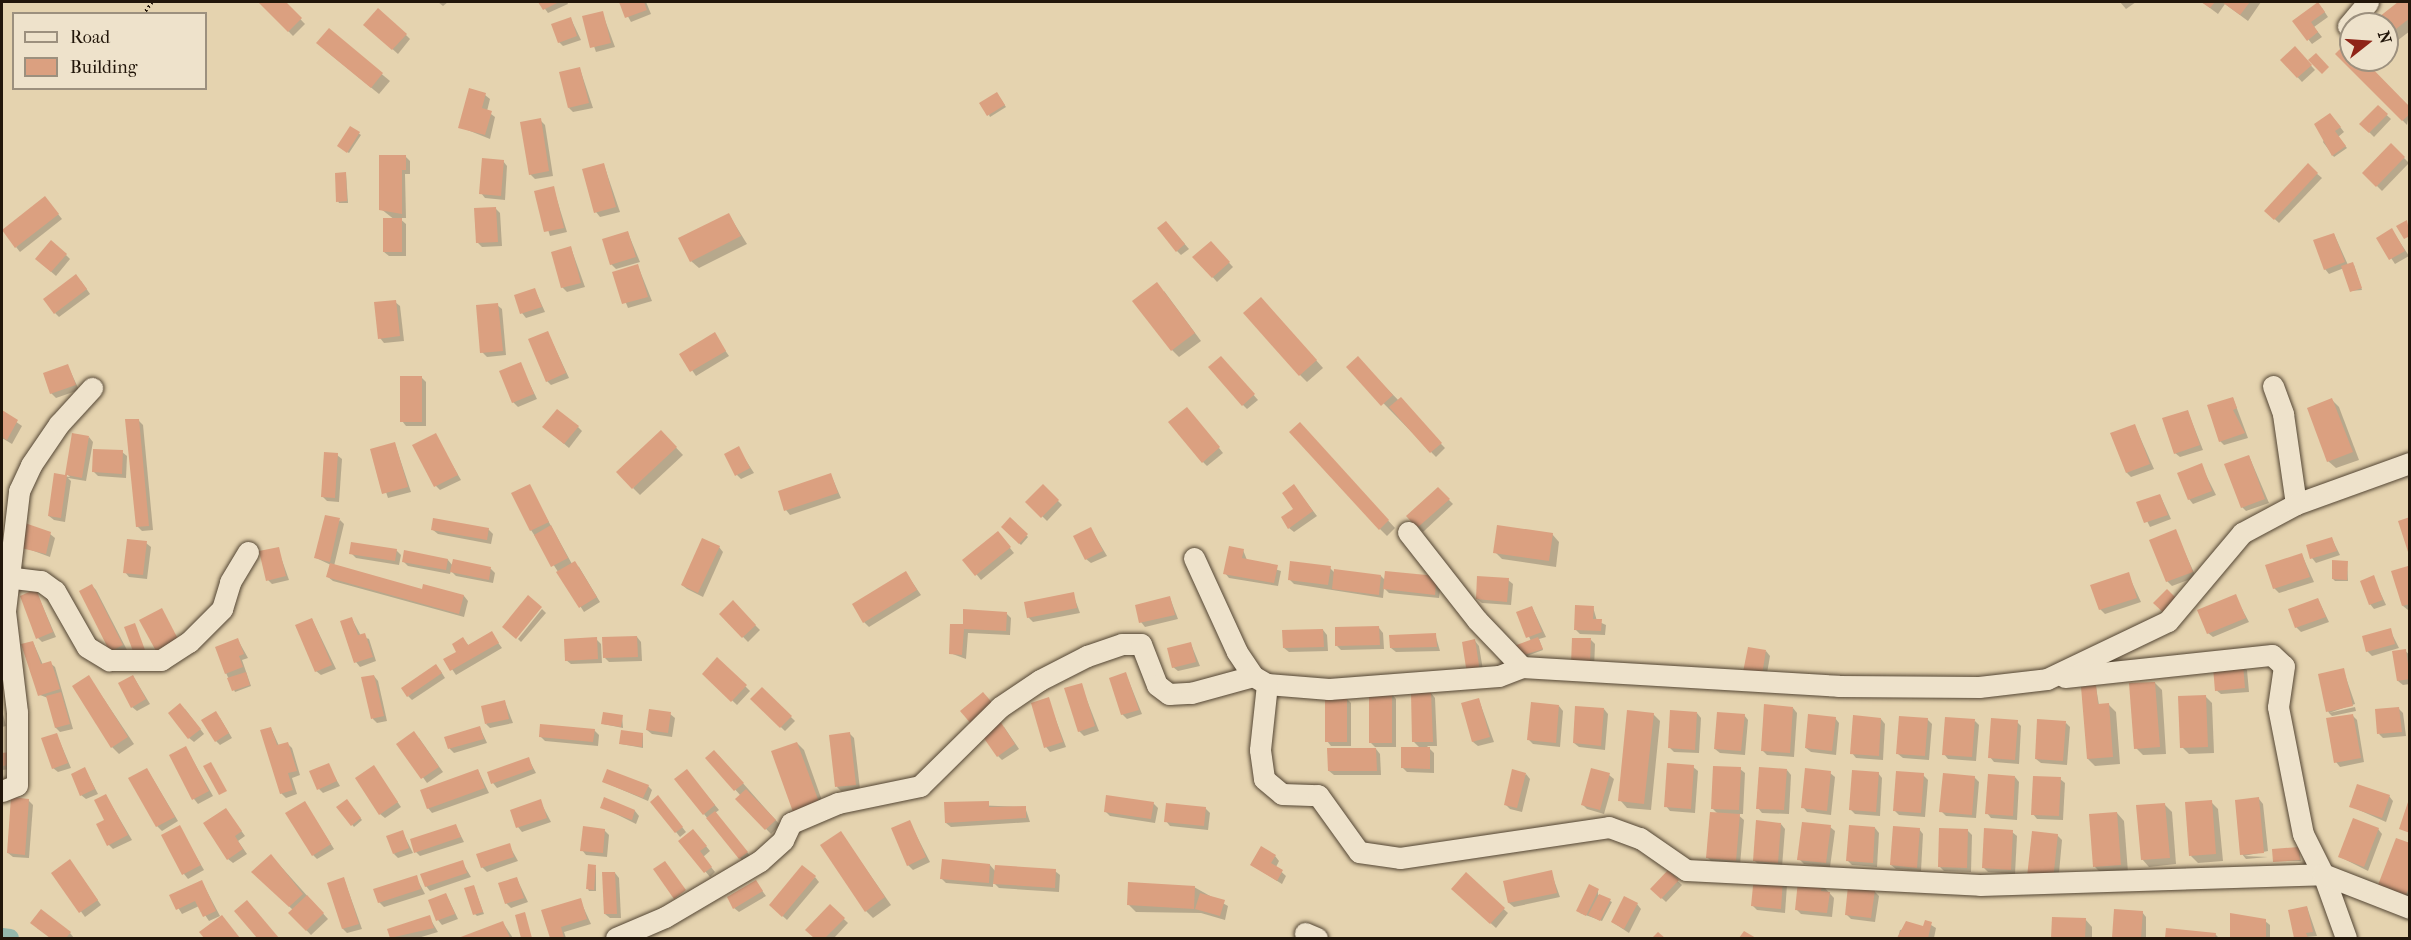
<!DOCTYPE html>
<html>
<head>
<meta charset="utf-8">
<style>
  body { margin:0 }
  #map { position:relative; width:2411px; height:940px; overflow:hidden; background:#e5d3af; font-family:"IM FELL French Canon",serif }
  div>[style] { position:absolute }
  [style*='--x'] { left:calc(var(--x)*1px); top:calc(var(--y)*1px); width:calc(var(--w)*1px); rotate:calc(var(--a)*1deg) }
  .shadow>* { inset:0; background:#0003 }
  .canal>* { height:18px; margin:-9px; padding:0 9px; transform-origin:9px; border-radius:9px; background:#96b8ab }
  .building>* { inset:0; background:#dba080 }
  .path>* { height:3px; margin-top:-1.5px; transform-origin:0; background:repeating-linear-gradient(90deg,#22160a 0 1.5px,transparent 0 4.5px) }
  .roads { filter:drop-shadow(0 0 2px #534533) drop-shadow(0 0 2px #534533) }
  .street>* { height:21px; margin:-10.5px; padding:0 10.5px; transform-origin:10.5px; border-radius:10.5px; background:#eee2cb }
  span { translate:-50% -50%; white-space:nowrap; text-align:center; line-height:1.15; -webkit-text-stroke:4.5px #eee2cb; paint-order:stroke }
  .frame { position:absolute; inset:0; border:3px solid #22160a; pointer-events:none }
  .legend { position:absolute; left:12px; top:12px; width:195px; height:78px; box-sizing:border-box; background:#eee2cb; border:2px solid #9c907e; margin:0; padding:8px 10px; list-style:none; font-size:18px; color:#22160a }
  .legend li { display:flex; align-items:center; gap:12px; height:30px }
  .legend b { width:30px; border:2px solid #9c907e }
  .north { position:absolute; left:2339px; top:12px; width:60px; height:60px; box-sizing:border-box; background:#eee2cb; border:2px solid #9c907e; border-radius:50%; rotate:73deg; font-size:16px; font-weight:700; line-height:24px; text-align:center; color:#22160a }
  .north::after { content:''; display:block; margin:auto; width:21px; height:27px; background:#8f2418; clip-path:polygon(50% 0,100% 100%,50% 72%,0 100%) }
</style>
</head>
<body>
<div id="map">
  <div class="shadow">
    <i style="clip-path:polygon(260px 2px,284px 2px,305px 24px,293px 36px)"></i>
    <i style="clip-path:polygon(438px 2px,448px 2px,443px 6px)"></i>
    <i style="clip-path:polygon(540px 2px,567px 2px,568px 4px,548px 13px)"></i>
    <i style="clip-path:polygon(620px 2px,646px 2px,651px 14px,631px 22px)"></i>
    <i style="clip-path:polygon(2120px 2px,2136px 2px,2126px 9px)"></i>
    <i style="clip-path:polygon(2202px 2px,2261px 2px,2248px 21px,2225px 4px,2218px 14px)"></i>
    <i style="clip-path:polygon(2400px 2px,2410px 2px,2410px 31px,2389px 47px,2387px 24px,2372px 24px)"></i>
    <i style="clip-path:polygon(2322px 8px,2328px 17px,2314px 27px,2322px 37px,2312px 44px,2294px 21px)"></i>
    <i style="clip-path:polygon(602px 12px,615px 47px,596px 52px,584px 18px)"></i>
    <i style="clip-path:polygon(571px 19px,581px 40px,563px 46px,559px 42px)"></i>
    <i style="clip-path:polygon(370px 29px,406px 35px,410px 39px,398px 54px)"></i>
    <i style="clip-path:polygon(329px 30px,390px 81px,379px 94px,325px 50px)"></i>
    <i style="clip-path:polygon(2351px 40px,2351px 60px,2362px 60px,2410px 109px,2407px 125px,2338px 54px)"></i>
    <i style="clip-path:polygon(2295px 48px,2315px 70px,2302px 82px,2282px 60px)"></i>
    <i style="clip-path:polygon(580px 69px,593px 108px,573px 112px,569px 108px)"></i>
    <i style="clip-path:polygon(485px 95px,490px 99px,487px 111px,495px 117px,490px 139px,460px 127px)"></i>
    <i style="clip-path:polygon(998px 95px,1006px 107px,990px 117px,989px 115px)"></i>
    <i style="clip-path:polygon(2378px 107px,2391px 119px,2374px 137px,2361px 124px)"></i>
    <i style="clip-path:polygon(2334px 119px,2344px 132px,2338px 137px,2347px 148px,2334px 157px,2323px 142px)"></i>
    <i style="clip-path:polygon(540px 120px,545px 125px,553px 176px,535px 179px,530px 174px)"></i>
    <i style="clip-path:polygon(351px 128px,361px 135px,349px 153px,341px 148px)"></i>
    <i style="clip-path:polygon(2391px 145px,2409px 163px,2382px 191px,2364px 173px)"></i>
    <i style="clip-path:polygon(405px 156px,410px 161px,410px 174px,405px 174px,406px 218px,399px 218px,406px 224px,406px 256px,389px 256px,384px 252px,395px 220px,381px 209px)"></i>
    <i style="clip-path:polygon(503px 161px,507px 166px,505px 200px,485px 198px,481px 193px)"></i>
    <i style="clip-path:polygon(604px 165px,620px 212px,600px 217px,596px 212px)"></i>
    <i style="clip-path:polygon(2308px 166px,2322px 178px,2279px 223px,2266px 211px)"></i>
    <i style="clip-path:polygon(346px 174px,348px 203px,339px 203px,338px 201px)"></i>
    <i style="clip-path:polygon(553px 187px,567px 232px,550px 236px,536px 192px)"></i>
    <i style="clip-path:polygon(49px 203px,62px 219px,20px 252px,16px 247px)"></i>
    <i style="clip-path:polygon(496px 209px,500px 213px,502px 246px,482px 247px,477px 242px)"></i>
    <i style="clip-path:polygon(729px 215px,747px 244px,699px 268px,691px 261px)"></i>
    <i style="clip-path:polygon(1170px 227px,1189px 249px,1181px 255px,1177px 251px)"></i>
    <i style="clip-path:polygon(2392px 230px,2409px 256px,2395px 264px,2378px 238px)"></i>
    <i style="clip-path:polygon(628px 233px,640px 262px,616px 269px,611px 264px)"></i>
    <i style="clip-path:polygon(2334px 234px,2348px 265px,2354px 265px,2362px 290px,2351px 291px,2344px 268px,2329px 274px,2325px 269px)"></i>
    <i style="clip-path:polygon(1211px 243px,1233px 267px,1217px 282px,1195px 257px)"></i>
    <i style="clip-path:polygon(571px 248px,585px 287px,567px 292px,562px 287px)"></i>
    <i style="clip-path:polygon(66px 255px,70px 259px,56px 276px,41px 263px)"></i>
    <i style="clip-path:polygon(638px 266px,652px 301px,628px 308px,614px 273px)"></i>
    <i style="clip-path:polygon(81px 281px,90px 294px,59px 317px,55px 313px)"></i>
    <i style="clip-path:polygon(535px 290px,545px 312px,526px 318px,522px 313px)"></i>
    <i style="clip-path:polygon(1164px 291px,1201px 341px,1179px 357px,1172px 350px)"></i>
    <i style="clip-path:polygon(395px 302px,400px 306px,404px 341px,384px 343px,380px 338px)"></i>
    <i style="clip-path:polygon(497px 305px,502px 309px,506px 355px,487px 357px,482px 352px)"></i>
    <i style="clip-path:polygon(1268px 306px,1323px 368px,1307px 382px,1300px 375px)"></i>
    <i style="clip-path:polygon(548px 333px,569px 378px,551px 385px,547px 381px)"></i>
    <i style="clip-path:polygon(714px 334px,729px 356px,696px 376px,681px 354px)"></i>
    <i style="clip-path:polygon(1225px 362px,1258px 400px,1247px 409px,1243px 405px)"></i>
    <i style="clip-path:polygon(1362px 363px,1445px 448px,1436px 457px,1348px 367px)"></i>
    <i style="clip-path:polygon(520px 364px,537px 399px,518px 407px,513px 402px)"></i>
    <i style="clip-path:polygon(68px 366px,79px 390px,56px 398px,51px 393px)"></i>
    <i style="clip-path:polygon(421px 377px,426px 382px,426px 426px,406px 426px,402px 421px)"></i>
    <i style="clip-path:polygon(2233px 398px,2248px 438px,2224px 445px,2220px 441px)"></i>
    <i style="clip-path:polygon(2332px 400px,2339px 407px,2359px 460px,2336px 468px,2328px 461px)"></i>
    <i style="clip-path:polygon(2px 412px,22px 426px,12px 444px,2px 438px)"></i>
    <i style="clip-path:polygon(2188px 412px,2203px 450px,2180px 457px,2175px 453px)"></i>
    <i style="clip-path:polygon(1191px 413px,1223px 453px,1207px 466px,1203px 462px)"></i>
    <i style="clip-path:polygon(138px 420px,143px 425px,153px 530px,142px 531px,137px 526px)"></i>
    <i style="clip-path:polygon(2135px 426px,2154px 469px,2131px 477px,2127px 473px)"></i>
    <i style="clip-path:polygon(578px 427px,582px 431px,569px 448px,549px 431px)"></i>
    <i style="clip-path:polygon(1307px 432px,1395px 528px,1387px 536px,1380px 529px)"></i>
    <i style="clip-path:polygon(435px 435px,461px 480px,440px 490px,436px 486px)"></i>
    <i style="clip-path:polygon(89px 437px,93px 442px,86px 481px,68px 478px,71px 481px,65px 522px,54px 520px,49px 516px,55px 475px,70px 477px,67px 474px)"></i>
    <i style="clip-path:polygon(668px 439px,683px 455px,640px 495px,633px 488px)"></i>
    <i style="clip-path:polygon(395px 444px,411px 492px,388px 498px,372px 450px)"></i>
    <i style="clip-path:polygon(738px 448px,754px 473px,741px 479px,737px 475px)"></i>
    <i style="clip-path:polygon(122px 452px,127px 456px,126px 478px,98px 476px,94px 472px)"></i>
    <i style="clip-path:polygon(337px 455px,342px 459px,339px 502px,327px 501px,323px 497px)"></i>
    <i style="clip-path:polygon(2249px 456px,2269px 503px,2246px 511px,2242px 507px)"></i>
    <i style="clip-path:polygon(2201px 465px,2216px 495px,2193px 504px,2189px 499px)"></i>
    <i style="clip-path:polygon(831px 475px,841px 498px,790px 515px,786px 510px)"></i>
    <i style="clip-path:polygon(529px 486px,572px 564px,579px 567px,600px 602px,584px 612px,531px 530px)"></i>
    <i style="clip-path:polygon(1043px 486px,1062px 505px,1047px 521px,1028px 502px)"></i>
    <i style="clip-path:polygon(1294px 486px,1317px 516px,1294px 532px,1289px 528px,1295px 509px)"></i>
    <i style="clip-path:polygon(1438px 489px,1453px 504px,1423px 532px,1408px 516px)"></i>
    <i style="clip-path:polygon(2160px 495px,2171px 519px,2150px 527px,2138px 503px)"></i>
    <i style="clip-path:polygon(1010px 519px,1028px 537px,1021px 545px,1003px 527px)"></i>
    <i style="clip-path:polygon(340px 520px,344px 524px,334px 566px,423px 591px,464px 596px,468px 601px,464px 617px,333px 581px,328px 577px,331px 565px,316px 558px)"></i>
    <i style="clip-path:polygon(488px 529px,493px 534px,491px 544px,438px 534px,433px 530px)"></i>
    <i style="clip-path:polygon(1091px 529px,1107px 556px,1091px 563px,1086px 559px)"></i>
    <i style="clip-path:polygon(2175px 531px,2196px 577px,2172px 586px,2167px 581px)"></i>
    <i style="clip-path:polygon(50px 534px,55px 538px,50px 557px,23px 547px)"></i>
    <i style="clip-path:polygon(1552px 534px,1559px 542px,1556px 567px,1502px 559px,1495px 552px)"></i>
    <i style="clip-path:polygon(1002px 538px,1014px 553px,981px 580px,965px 560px)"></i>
    <i style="clip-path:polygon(2332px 539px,2340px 555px,2316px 563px,2312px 558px)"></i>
    <i style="clip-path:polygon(146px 543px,151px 547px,147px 579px,129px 577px,125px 572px)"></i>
    <i style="clip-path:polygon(719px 547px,723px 552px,703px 597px,687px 589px,682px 585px)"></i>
    <i style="clip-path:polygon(278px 549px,289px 580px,272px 584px,268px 580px)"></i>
    <i style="clip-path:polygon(396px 550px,401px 555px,399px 565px,356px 558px,351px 553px)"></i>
    <i style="clip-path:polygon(1243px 550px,1247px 560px,1281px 571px,1278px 586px,1229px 578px,1225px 573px)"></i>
    <i style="clip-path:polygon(2302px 555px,2314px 582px,2279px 593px,2274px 588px)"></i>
    <i style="clip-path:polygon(448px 560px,453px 566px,491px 569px,495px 573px,493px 583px,456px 576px,451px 571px,450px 574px,408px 566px,403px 561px)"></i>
    <i style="clip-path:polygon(2347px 563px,2348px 581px,2335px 581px,2333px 579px)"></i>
    <i style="clip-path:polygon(1330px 568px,1335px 573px,1381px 576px,1386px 581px,1441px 582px,1439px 598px,1389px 593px,1384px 588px,1383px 598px,1294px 584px,1290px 580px)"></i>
    <i style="clip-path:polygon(2408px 568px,2410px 610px,2408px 610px,2403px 606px)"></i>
    <i style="clip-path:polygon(906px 573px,921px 595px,869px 627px,864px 622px)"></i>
    <i style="clip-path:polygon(2128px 574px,2141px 602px,2105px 614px,2100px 609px)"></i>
    <i style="clip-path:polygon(2373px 577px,2386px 605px,2374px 609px,2370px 604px)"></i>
    <i style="clip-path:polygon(1508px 580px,1513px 584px,1511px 605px,1482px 603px,1477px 599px)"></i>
    <i style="clip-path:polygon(92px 586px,96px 590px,127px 650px,111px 651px)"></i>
    <i style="clip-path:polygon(36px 591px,56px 637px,42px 642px,38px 638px)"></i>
    <i style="clip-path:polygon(1073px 594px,1080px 613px,1033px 622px,1028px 617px)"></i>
    <i style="clip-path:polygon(2235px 596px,2249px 622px,2213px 637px,2208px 633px)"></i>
    <i style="clip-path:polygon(1170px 598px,1178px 619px,1145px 627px,1141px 622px)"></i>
    <i style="clip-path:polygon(2318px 599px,2329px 622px,2301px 632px,2296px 627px)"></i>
    <i style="clip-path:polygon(733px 603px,760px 630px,748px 642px,721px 614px)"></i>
    <i style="clip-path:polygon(1532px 607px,1546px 637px,1539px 639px,1543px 650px,1521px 658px,1531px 641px,1518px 613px)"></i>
    <i style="clip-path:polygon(1593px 607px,1597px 621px,1606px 625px,1605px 635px,1580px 634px,1575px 629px)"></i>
    <i style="clip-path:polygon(542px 609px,546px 613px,521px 642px,518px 639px)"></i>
    <i style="clip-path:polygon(1006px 613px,1011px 618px,1010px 635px,968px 633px,966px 659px,950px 653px,964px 626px)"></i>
    <i style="clip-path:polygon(312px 619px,336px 669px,321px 675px,316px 671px)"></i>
    <i style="clip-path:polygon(352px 619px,361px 636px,369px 639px,376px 661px,360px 667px,356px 662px)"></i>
    <i style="clip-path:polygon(1379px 628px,1383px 633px,1384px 649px,1341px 650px,1337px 646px)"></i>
    <i style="clip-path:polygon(1323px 630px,1327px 635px,1328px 651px,1289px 652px,1284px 648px)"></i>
    <i style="clip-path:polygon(2390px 630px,2399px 648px,2372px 656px,2367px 651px)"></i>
    <i style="clip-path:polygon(491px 633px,502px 648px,456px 675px,445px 659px,458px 652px,463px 639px,469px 646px)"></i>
    <i style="clip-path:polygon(1435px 634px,1440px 651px,1396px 652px,1391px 648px)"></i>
    <i style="clip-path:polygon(637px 637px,641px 642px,642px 661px,609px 662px,605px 658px)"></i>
    <i style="clip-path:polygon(596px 639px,601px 644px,602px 663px,571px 664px,566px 660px)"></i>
    <i style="clip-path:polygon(238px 640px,248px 658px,242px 660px,251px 686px,235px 692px,226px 673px)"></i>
    <i style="clip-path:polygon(1591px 640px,1595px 644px,1594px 669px,1577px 668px)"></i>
    <i style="clip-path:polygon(1475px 641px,1479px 646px,1484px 676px,1473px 678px)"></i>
    <i style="clip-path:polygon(33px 642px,43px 665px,50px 663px,55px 667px,73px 729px,60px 732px,56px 728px,48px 698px,40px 695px)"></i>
    <i style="clip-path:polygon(1191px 644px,1200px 666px,1178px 671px,1173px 667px)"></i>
    <i style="clip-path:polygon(1766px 651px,1770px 656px,1766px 679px,1745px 672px)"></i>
    <i style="clip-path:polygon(2405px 651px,2410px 655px,2410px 684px,2403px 685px,2398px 681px)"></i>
    <i style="clip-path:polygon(718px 659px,750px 691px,737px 705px,704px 674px)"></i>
    <i style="clip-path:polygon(2242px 665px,2247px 670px,2249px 692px,2221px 694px,2216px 690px)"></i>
    <i style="clip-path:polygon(2343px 669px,2355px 704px,2329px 713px,2328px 711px)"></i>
    <i style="clip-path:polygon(440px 670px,445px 678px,412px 700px,408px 696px)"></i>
    <i style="clip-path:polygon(1126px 674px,1142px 714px,1127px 719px,1122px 714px)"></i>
    <i style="clip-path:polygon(133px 676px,150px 704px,137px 711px,132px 707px)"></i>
    <i style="clip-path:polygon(374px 676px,378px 681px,387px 721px,377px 723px,373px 719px)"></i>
    <i style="clip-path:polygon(89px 677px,134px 744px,119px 754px,112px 747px)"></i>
    <i style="clip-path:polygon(2155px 683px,2162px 690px,2166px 754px,2143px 755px,2136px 748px)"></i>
    <i style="clip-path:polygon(1081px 685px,1099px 731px,1084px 736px,1079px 731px)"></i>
    <i style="clip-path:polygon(2096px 687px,2099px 705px,2109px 705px,2116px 712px,2120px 764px,2095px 766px,2088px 759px)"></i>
    <i style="clip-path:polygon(762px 689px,795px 721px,785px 731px,752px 699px)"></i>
    <i style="clip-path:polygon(1431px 693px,1435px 698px,1437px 746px,1427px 746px,1434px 753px,1434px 773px,1407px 772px,1402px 767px,1420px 748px,1414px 742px)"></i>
    <i style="clip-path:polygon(1392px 694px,1396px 699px,1396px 747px,1375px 747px,1370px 742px)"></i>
    <i style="clip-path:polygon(2205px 696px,2212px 703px,2214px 753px,2189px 754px,2182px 747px)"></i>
    <i style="clip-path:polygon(1346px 698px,1351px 703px,1351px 746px,1331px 746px,1327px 741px)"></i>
    <i style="clip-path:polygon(1048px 699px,1066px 747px,1050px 752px,1046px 747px)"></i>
    <i style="clip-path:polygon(1479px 700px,1494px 742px,1478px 746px,1473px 742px)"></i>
    <i style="clip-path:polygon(505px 702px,513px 723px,490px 728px,486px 724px)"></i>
    <i style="clip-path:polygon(1559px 706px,1563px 711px,1560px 747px,1533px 744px,1529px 740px)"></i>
    <i style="clip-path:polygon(2355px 707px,2356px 711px,2332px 716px,2329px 713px)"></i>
    <i style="clip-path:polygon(1793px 708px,1797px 713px,1794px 757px,1767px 755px,1762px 750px)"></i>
    <i style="clip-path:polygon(185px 709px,204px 734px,194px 742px,189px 738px)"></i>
    <i style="clip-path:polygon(1604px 709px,1608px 714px,1605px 750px,1579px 747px,1574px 743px)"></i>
    <i style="clip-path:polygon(2399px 709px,2403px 713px,2406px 736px,2383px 738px,2379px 734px)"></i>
    <i style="clip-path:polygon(2px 710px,6px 726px,2px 727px)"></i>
    <i style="clip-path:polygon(1697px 713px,1701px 718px,1699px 753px,1674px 752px,1669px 747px)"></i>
    <i style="clip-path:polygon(670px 714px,675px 718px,672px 737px,652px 734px,647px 730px)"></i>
    <i style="clip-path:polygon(1653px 714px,1660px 721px,1651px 810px,1627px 808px,1620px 800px)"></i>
    <i style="clip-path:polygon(1744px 715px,1748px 720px,1745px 755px,1720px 753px,1715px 749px)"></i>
    <i style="clip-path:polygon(2352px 715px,2357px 720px,2364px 762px,2340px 767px,2336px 762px)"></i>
    <i style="clip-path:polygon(622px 716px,623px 728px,603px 724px)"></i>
    <i style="clip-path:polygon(220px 718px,232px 738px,220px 745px,216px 741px)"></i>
    <i style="clip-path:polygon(1835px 718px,1839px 723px,1836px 755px,1811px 752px,1806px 748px)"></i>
    <i style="clip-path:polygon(1881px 719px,1885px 724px,1883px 760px,1856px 758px,1852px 753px)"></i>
    <i style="clip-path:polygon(1927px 719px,1932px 724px,1929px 760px,1903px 758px,1898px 754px)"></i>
    <i style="clip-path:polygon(1975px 721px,1979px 725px,1976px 761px,1948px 759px,1944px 754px)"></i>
    <i style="clip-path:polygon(2017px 722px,2021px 726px,2019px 764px,1994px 762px,1990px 757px)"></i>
    <i style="clip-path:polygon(2066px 723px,2070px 727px,2067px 765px,2041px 763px,2036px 759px)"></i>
    <i style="clip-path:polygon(1004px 727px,1019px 749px,1002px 760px,998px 756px)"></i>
    <i style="clip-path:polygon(271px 728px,279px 746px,287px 743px,292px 748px,300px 775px,292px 778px,297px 794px,286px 798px,281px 793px)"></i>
    <i style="clip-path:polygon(480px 728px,487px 743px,454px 753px,450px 749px,446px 738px)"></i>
    <i style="clip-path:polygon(594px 730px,599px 735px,598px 746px,545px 741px,541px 737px)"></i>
    <i style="clip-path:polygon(850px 734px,854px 738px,860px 789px,841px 791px,837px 787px)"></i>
    <i style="clip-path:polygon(57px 735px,71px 768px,58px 772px,53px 768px)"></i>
    <i style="clip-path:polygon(643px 735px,643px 748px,621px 744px)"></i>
    <i style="clip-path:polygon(419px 738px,443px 772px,427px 783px,399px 744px)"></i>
    <i style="clip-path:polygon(797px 743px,804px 750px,825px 809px,801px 818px)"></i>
    <i style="clip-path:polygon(186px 748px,213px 796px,198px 804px,194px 799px)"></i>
    <i style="clip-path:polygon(1376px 749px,1380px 754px,1381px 775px,1334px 775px,1329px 771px)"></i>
    <i style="clip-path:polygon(2px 754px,9px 754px,14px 769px,2px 770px)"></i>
    <i style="clip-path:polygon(719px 756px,780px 825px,771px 834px,737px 799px,741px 796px,707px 758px)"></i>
    <i style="clip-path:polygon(528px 758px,536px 773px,497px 788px,493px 783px)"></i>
    <i style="clip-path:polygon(328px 765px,340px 786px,323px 793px,319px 789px)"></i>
    <i style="clip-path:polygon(374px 767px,401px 807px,385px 818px,380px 814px)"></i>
    <i style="clip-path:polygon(1693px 767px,1698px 771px,1695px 813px,1670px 811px,1666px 806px)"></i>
    <i style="clip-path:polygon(85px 769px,98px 794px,86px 799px,81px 795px)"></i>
    <i style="clip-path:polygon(147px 769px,178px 821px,162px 831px,157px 826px)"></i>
    <i style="clip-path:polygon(1740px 769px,1745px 773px,1743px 814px,1737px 814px,1744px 820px,1740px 865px,1712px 862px,1708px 858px,1718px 814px,1712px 808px)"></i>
    <i style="clip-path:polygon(478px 770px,489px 793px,432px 813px,428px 808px)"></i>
    <i style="clip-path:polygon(1787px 770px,1791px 775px,1789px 814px,1762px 813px,1758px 808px)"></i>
    <i style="clip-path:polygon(1830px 773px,1835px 777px,1831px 815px,1807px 812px,1803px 807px)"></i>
    <i style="clip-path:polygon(1878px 773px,1882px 778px,1880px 816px,1855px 814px,1851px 810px)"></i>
    <i style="clip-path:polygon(1526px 774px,1530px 779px,1522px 812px,1510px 809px,1505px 804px)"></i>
    <i style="clip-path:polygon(1609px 775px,1614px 779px,1604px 814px,1587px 809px,1583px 805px)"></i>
    <i style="clip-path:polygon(1923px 775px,1928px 780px,1925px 817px,1899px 815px,1894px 810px)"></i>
    <i style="clip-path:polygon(691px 776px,719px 810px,715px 813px,751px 857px,744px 863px,704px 814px)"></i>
    <i style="clip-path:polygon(1974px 777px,1979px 782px,1976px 818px,1946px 816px,1941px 811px)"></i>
    <i style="clip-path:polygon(2015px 777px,2019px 782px,2017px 820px,1991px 818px,1987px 813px)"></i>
    <i style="clip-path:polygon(2060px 779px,2065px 783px,2063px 820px,2037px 819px,2033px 814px)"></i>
    <i style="clip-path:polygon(604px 782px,648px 786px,652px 790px,648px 801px)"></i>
    <i style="clip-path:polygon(106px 796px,132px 840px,113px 849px,109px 845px)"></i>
    <i style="clip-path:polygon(2389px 796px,2393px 801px,2386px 822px,2350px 806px)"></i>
    <i style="clip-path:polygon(2259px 799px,2263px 804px,2268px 851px,2244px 856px,2268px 857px,2246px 859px,2242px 854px)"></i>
    <i style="clip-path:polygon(28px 800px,33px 805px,29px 858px,13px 857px,8px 853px)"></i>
    <i style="clip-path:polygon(347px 801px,362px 820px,354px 827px,338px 807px)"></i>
    <i style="clip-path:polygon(540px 801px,551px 822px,522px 832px,518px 827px)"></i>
    <i style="clip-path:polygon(662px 802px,686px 832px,680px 837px,676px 832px)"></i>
    <i style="clip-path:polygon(2211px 802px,2218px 809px,2223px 861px,2198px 863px,2191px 856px)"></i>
    <i style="clip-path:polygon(305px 803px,334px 849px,317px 859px,313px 855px)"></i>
    <i style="clip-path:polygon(1153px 803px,1158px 808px,1155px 823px,1110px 816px,1105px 811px)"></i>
    <i style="clip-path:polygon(946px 804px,1025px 807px,1030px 822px,951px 827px,946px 823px)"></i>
    <i style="clip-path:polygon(2165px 805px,2172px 812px,2176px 864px,2149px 867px,2142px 859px)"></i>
    <i style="clip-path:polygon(602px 807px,635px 811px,639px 816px,636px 824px)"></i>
    <i style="clip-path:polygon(1205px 808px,1210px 813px,1208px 830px,1170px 826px,1166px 821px)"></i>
    <i style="clip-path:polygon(226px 810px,245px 836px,238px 841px,247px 854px,233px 863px,228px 859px)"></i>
    <i style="clip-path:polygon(2117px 813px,2124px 821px,2128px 872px,2102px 874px,2095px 867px)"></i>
    <i style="clip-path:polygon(909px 821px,930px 862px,913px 870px,908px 865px)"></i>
    <i style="clip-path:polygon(1781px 824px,1785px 829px,1782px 867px,1759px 865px,1754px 860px)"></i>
    <i style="clip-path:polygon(456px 826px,464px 842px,420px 856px,416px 852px)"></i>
    <i style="clip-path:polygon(179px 827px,204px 870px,188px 879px,184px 874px)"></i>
    <i style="clip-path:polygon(1830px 827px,1835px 831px,1830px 867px,1804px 864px,1799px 859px)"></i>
    <i style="clip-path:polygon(1875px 828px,1879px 833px,1877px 867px,1852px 865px,1847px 860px)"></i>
    <i style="clip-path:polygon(1919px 829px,1923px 834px,1921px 871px,1896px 869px,1891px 865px)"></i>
    <i style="clip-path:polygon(2378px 829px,2382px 834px,2368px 871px,2340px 857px)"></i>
    <i style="clip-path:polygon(604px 830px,609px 835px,607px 857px,586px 855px,582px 850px)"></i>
    <i style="clip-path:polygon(1967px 830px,1972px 835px,1971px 872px,1944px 871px,1939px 866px)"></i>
    <i style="clip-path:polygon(402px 831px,413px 853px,398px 858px,394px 854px)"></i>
    <i style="clip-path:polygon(2012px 832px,2017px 836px,2015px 874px,1988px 872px,1984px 868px)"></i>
    <i style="clip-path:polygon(841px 833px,891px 905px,873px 918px,866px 911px)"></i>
    <i style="clip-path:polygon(697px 835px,710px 851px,703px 857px,715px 872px,710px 877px,680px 841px)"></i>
    <i style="clip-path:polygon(2057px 835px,2062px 840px,2058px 884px,2028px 877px)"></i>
    <i style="clip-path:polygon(2410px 844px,2410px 900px,2387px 892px)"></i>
    <i style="clip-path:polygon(509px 845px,518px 861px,487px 872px,482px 867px)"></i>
    <i style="clip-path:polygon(2299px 849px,2301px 861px,2275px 861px)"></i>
    <i style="clip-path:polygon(1275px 856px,1279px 861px,1276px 867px,1286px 876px,1282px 884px,1252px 865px)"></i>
    <i style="clip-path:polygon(275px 860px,328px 919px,311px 935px,290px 913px,293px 910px,253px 872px)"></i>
    <i style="clip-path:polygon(462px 862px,471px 877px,430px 891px,426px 886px)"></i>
    <i style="clip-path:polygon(990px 865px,996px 872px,1055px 871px,1060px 875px,1059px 892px,999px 888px,993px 882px,993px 887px,946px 883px,941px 878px)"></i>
    <i style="clip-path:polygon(74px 866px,101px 905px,85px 917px,53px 873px)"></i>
    <i style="clip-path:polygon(596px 867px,596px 891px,589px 891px,588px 889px)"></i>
    <i style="clip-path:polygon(1551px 872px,1560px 897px,1514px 907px,1509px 903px,1505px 882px)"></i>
    <i style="clip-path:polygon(1668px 872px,1682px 885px,1666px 902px,1652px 889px)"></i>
    <i style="clip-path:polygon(615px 873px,619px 878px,621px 918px,610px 918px,605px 914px)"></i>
    <i style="clip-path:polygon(1466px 875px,1508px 913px,1496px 928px,1453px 889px)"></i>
    <i style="clip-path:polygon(416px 877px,425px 894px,384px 907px,379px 902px)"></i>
    <i style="clip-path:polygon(815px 877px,819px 882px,787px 920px,775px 909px)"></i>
    <i style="clip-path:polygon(344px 879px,362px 929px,347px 933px,343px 929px)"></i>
    <i style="clip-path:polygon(517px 879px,528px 902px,511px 908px,506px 903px)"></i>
    <i style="clip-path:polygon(1783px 880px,1787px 885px,1785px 913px,1757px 910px,1753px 906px)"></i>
    <i style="clip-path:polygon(202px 882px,220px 916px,209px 921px,199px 906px,182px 914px,171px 896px)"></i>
    <i style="clip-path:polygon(756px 882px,766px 896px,739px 912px,734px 908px)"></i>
    <i style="clip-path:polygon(1822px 885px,1834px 898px,1832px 917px,1801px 914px,1796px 909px)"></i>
    <i style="clip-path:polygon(474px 887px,484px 914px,477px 916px,475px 914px)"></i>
    <i style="clip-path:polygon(1194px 887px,1228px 906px,1225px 920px,1201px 913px,1136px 912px,1129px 905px)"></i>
    <i style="clip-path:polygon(1598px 890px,1598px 895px,1612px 902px,1602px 921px,1580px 913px)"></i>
    <i style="clip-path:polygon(1874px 891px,1879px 896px,1875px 922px,1851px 919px,1846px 914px)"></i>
    <i style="clip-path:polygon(446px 894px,458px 919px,442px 925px,438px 920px)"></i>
    <i style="clip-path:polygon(580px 900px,591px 924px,564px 932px,566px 938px,552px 938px,543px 911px)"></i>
    <i style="clip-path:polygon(1637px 904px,1641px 909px,1629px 933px,1612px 922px)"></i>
    <i style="clip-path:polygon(830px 906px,848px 923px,834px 938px,816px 938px,807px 930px)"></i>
    <i style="clip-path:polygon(2307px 907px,2317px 936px,2295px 938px,2290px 911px)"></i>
    <i style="clip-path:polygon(41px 911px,70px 933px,74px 938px,51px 938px,37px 928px)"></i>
    <i style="clip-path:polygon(2115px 911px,2142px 912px,2146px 917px,2146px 938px,2114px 938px)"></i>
    <i style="clip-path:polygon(2232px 915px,2265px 921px,2270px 925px,2270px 938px,2232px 938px)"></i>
    <i style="clip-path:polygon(429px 917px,438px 932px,418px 938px,392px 938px,389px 930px)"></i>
    <i style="clip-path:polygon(2053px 918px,2085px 919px,2092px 927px,2092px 938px,2052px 938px)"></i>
    <i style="clip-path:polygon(1926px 922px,1936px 928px,1934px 938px,1898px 938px,1900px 930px,1924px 927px)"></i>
    <i style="clip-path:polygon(503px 923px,513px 938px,462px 938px)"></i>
    <i style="clip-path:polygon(2167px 929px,2215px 934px,2219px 938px,2166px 938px)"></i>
  </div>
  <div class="canal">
    <i style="--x:2;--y:937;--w:8;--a:7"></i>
  </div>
  <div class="building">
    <i style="clip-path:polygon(258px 2px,286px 2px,302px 18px,288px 32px)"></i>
    <i style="clip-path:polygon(538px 2px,559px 2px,543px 10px)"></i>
    <i style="clip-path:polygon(619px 2px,644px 2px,647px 10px,625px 18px)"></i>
    <i style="clip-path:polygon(2201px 2px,2215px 2px,2210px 8px)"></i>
    <i style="clip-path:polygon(2222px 2px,2250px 2px,2240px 15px)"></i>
    <i style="clip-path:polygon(2318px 2px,2325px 12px,2311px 22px,2318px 32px,2307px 41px,2292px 21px)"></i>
    <i style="clip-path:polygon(2398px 2px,2410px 2px,2410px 18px,2387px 36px,2387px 24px,2370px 24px)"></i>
    <i style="clip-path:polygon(378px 8px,407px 34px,392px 50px,363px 25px)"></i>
    <i style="clip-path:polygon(603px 11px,611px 43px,590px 48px,582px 16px)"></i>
    <i style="clip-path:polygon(571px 17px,577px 36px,558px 43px,551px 24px)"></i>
    <i style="clip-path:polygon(329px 28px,383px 73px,371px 88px,316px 43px)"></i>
    <i style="clip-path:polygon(2351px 38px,2351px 60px,2364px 60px,2410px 107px,2410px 114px,2402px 121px,2335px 54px)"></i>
    <i style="clip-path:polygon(2295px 46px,2312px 65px,2297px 78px,2280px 60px)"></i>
    <i style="clip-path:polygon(2316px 53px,2329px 67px,2322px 74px,2308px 60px)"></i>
    <i style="clip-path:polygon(580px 67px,589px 103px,568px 108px,559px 72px)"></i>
    <i style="clip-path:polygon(469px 88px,486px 93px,482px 108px,492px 111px,485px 135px,458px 128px)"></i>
    <i style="clip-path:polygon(997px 92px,1005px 105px,987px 116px,979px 103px)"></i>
    <i style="clip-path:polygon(2378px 105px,2388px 114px,2369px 133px,2359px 124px)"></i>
    <i style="clip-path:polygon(2330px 113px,2341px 127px,2335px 131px,2346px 146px,2332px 156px,2314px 124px)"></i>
    <i style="clip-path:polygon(541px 118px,549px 171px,529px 175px,520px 122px)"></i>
    <i style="clip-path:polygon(350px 126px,360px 132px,347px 153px,337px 146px)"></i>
    <i style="clip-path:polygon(2391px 143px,2405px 157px,2376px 187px,2362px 173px)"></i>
    <i style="clip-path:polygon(379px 155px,406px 155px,406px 170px,402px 170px,402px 214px,379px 210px)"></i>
    <i style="clip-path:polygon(482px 158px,504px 160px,501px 196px,479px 194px)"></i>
    <i style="clip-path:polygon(604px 163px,616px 207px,594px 213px,582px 169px)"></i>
    <i style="clip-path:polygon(2308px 163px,2318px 173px,2274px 220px,2264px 211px)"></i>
    <i style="clip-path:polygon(346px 172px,347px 201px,336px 202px,335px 173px)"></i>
    <i style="clip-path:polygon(554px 186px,564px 228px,544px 232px,534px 191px)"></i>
    <i style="clip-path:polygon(45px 196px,59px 214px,15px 248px,2px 230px)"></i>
    <i style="clip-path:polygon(496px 207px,498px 242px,476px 243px,474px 208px)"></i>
    <i style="clip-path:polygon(729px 213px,741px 236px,690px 262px,678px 238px)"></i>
    <i style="clip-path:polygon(383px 218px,402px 218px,402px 252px,383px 252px)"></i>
    <i style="clip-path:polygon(2407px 220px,2410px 236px,2404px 239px,2396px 226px)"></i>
    <i style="clip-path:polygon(1166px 221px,1185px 244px,1176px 252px,1157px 228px)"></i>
    <i style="clip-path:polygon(2392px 228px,2405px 251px,2389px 260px,2376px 238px)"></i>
    <i style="clip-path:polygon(628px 231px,636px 257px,610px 265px,602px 239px)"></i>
    <i style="clip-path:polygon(2334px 233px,2345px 262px,2324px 270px,2313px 240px)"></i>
    <i style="clip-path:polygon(51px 240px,67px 254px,51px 272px,35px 259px)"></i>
    <i style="clip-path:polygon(1211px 241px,1230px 262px,1212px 278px,1192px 257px)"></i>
    <i style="clip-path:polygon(571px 246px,581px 283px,561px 288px,551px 252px)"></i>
    <i style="clip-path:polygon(2353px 262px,2362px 288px,2350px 292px,2341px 266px)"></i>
    <i style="clip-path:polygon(638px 264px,648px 297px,622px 304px,612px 272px)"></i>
    <i style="clip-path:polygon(76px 274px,87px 289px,54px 314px,43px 299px)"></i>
    <i style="clip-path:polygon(1157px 282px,1195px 333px,1171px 351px,1132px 301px)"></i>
    <i style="clip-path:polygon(535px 288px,542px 307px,520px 314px,514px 295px)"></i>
    <i style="clip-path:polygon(1261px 297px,1317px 360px,1299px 376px,1243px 313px)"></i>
    <i style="clip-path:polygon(396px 300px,400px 336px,378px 339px,374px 302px)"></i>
    <i style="clip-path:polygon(498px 303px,503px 351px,480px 353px,476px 305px)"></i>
    <i style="clip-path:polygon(548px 331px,566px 373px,546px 382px,528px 339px)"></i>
    <i style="clip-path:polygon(715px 332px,726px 351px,690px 372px,679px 354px)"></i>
    <i style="clip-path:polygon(1221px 356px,1255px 394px,1242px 406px,1208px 367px)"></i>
    <i style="clip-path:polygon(1358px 356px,1393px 395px,1381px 406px,1346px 367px)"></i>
    <i style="clip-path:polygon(521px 362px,534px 394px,512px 403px,499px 371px)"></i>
    <i style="clip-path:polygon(68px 364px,76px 385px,50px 394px,43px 373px)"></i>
    <i style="clip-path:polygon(400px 376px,422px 376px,422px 422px,400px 422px)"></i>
    <i style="clip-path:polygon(1401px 397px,1442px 443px,1430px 453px,1389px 407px)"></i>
    <i style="clip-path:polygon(2233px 397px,2237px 408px,2233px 410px,2245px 433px,2219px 442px,2207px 405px)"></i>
    <i style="clip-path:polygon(2332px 398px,2353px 452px,2327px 462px,2307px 408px)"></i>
    <i style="clip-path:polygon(1187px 407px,1220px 447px,1202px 463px,1168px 422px)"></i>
    <i style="clip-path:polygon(557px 409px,579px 426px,564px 444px,542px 427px)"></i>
    <i style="clip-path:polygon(2px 410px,18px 420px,7px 440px,2px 437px)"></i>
    <i style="clip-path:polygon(2188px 410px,2200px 445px,2174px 454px,2162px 418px)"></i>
    <i style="clip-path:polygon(125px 419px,139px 419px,149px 526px,136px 527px)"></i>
    <i style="clip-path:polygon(1300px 422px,1389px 520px,1379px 530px,1289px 432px)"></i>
    <i style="clip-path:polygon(2135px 424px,2150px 464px,2126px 473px,2110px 433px)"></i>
    <i style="clip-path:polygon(661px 430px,677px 447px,632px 489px,616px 472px)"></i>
    <i style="clip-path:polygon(72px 433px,89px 436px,82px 478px,67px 475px,61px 518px,48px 516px,54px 473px,65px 475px)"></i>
    <i style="clip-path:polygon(436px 433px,458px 475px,434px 487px,412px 445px)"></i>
    <i style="clip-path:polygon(395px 442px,408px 487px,382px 494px,370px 449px)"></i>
    <i style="clip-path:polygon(739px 446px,750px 468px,735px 476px,724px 454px)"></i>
    <i style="clip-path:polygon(93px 449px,123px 450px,122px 474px,92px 472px)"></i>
    <i style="clip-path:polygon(324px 452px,338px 453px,335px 498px,321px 497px)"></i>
    <i style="clip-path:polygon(2249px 455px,2265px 499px,2241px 508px,2224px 464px)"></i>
    <i style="clip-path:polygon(2202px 463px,2212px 491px,2188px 500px,2177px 473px)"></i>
    <i style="clip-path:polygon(831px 473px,838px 493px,784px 511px,778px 491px)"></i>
    <i style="clip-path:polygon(530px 484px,549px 522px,530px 531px,511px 493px)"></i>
    <i style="clip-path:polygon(1043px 484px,1059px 500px,1041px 518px,1025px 502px)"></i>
    <i style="clip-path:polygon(1294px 484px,1313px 511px,1288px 529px,1281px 517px,1293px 509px,1282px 493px)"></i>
    <i style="clip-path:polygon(1438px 487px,1450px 499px,1417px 528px,1406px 516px)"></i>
    <i style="clip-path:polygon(2160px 494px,2168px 515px,2144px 523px,2136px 502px)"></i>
    <i style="clip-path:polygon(325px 515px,340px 518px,330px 562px,314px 558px)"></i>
    <i style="clip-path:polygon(1010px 517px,1028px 534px,1019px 544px,1001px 527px)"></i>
    <i style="clip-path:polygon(2410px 517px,2410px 555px,2409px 555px,2398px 521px)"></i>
    <i style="clip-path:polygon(433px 518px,489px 528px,487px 540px,431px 530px)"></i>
    <i style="clip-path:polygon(22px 522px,51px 532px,46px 554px,21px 548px)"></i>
    <i style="clip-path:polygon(551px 525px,568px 558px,551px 567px,534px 535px)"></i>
    <i style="clip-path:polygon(1497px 525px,1553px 533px,1549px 561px,1493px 553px)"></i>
    <i style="clip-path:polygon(1091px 527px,1103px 551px,1085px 560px,1073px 536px)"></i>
    <i style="clip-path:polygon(2176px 529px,2193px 572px,2166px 582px,2149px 540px)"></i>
    <i style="clip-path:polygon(998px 531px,1011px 547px,975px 576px,962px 560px)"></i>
    <i style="clip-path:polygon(2332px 537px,2337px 551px,2310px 559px,2306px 545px)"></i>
    <i style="clip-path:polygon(702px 538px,720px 546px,698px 593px,681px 585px)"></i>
    <i style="clip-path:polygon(127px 539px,147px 541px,143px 575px,123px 573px)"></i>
    <i style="clip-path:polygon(351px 542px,397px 549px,395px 561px,349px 554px)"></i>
    <i style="clip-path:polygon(1229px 546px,1244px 549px,1242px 558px,1278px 565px,1274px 583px,1223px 574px)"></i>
    <i style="clip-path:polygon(279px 547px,286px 576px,266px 581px,259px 551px)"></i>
    <i style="clip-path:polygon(404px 550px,448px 559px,446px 570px,402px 562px)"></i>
    <i style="clip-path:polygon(2302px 553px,2310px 577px,2273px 589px,2265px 565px)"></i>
    <i style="clip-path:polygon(453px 559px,491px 567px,489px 580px,450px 572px)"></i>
    <i style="clip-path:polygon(2332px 560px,2348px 561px,2347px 580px,2332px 579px)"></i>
    <i style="clip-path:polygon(575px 561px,597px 597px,579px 608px,556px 572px)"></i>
    <i style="clip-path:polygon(1290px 561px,1331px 566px,1328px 585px,1288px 580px)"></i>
    <i style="clip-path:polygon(330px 563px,422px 589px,423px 584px,464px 595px,459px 614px,326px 577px)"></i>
    <i style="clip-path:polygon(2408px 566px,2410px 604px,2402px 606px,2391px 571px)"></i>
    <i style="clip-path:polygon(1334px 569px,1381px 575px,1379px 595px,1332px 589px)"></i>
    <i style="clip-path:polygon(906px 571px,917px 590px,863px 623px,852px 604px)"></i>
    <i style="clip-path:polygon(1385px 571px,1437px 576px,1435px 595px,1383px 589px)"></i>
    <i style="clip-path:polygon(2129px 572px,2137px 598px,2099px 610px,2090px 585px)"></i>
    <i style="clip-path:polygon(2374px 575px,2383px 600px,2369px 605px,2360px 581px)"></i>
    <i style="clip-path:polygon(1477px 576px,1509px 578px,1507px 602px,1476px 599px)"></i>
    <i style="clip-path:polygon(92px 584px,123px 645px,110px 652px,79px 591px)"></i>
    <i style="clip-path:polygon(36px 589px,53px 632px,36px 639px,20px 596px)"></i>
    <i style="clip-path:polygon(2167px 589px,2179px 601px,2166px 615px,2153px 603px)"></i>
    <i style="clip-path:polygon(1074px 592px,1077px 608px,1027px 618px,1024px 602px)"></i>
    <i style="clip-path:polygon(2236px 594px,2246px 618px,2207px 634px,2197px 610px)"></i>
    <i style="clip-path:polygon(528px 595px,542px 607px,516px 639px,502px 627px)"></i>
    <i style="clip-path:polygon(1170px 596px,1175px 615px,1139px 623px,1135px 605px)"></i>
    <i style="clip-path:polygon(2318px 598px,2326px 617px,2295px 628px,2288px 609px)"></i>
    <i style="clip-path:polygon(733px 600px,756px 625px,742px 638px,719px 614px)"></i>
    <i style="clip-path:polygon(1575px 605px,1594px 606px,1593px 619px,1602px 619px,1601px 631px,1574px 630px)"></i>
    <i style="clip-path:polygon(1532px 606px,1542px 632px,1526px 638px,1516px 612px)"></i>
    <i style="clip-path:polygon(162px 608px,178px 639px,156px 651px,139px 620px)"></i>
    <i style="clip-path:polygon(963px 609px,1007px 612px,1006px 631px,964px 629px,962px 655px,949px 654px,950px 624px,963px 624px)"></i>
    <i style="clip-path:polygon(352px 617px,358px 635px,365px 633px,373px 657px,354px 663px,340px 621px)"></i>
    <i style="clip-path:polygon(312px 618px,332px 665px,315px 672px,295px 625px)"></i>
    <i style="clip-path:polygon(135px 623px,145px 650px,134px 654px,124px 627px)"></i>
    <i style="clip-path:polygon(1379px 626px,1380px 645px,1335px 646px,1335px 627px)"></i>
    <i style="clip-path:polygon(2391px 628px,2395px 644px,2366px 652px,2362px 636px)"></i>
    <i style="clip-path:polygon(1323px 629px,1324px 647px,1283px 648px,1282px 630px)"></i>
    <i style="clip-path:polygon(492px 631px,499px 643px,450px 671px,443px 659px,456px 652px,452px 644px,463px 637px,468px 645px)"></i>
    <i style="clip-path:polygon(1436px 633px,1437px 647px,1390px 648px,1389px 635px)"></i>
    <i style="clip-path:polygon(637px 636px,638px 657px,603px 658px,602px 637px)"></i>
    <i style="clip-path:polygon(597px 637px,598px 659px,565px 661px,564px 639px)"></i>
    <i style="clip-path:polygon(1538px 637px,1543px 649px,1518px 657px,1514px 646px)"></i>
    <i style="clip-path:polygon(238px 638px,244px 654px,239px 656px,243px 667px,225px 674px,215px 647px)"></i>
    <i style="clip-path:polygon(1572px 638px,1591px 638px,1590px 665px,1571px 664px)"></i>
    <i style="clip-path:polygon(1475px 639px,1480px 672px,1467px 674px,1462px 642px)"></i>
    <i style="clip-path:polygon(33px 641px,41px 664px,51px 661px,60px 689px,38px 696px,21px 644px)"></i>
    <i style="clip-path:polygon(1191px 642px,1196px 662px,1172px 668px,1167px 648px)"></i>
    <i style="clip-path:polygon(1748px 647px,1766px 650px,1762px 675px,1743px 672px)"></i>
    <i style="clip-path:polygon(2406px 649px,2410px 679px,2397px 681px,2392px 651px)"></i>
    <i style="clip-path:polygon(717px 657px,747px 685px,731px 702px,702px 674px)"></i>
    <i style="clip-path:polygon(436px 664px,442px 673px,407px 697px,401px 688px)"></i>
    <i style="clip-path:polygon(2243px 664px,2245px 688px,2215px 691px,2213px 667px)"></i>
    <i style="clip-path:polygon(2344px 668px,2353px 706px,2326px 712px,2318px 674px)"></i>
    <i style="clip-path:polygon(246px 672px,250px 685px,232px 691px,227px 678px)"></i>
    <i style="clip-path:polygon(1126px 672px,1139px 710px,1121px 715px,1109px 678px)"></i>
    <i style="clip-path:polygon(89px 675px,128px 737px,111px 748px,72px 686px)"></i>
    <i style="clip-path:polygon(133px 675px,146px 699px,131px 708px,118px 683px)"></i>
    <i style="clip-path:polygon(374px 675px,384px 716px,371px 719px,361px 677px)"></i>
    <i style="clip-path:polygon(2155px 682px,2160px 747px,2134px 749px,2129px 683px)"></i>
    <i style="clip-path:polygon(1082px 683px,1095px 726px,1078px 732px,1064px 688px)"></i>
    <i style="clip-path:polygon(2096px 685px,2098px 704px,2109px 703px,2113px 757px,2087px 759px,2081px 687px)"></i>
    <i style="clip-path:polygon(762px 687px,792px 716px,780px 728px,750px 699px)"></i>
    <i style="clip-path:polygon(61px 692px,70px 724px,55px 728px,46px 696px)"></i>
    <i style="clip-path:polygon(983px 692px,995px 706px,972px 725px,960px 711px)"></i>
    <i style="clip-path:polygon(1369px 692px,1392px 693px,1392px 743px,1369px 743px)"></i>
    <i style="clip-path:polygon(1411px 692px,1431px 692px,1433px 742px,1412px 742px)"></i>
    <i style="clip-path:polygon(2206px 695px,2208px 747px,2180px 748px,2178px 696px)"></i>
    <i style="clip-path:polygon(1049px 697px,1063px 742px,1044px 748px,1031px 703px)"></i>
    <i style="clip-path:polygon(1325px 697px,1347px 697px,1347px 742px,1325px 742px)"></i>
    <i style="clip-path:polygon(1479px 698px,1490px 737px,1472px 742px,1461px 703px)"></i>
    <i style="clip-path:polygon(505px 700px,509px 719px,485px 724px,481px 706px)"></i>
    <i style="clip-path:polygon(1531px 702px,1559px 705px,1556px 743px,1527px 740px)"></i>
    <i style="clip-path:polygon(180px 703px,201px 729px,188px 739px,168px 713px)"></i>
    <i style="clip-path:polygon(1764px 704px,1793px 707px,1790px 753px,1761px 751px)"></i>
    <i style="clip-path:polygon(1575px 706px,1604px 708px,1601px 746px,1573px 743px)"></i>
    <i style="clip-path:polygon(2399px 707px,2402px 732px,2377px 734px,2375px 709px)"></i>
    <i style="clip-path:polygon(649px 709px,671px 712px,668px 733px,646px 730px)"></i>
    <i style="clip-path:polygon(1627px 710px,1654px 713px,1644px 804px,1618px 801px)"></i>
    <i style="clip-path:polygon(1670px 710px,1697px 712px,1695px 750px,1668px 748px)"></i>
    <i style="clip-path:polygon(216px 711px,229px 733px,215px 742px,201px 720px)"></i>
    <i style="clip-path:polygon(603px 712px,623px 715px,621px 727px,601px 724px)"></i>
    <i style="clip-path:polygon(1717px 712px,1745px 714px,1741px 751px,1714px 749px)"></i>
    <i style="clip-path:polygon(1808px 714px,1836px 717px,1832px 751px,1805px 748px)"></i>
    <i style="clip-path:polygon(2353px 714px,2361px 758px,2334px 763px,2326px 718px)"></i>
    <i style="clip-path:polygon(1853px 715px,1881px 718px,1879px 756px,1850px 754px)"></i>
    <i style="clip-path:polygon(1899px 716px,1928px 718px,1925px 756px,1896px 754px)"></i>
    <i style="clip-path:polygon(1945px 717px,1975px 719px,1972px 757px,1942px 755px)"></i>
    <i style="clip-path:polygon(1991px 718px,2018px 720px,2015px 760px,1988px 758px)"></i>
    <i style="clip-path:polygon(2037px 719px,2066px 721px,2063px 761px,2035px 759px)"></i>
    <i style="clip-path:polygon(1000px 721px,1015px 744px,997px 757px,981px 734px)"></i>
    <i style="clip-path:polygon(540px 724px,595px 729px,593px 742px,539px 737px)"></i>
    <i style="clip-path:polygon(480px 726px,484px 739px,448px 749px,444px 737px)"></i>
    <i style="clip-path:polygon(271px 727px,277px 745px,288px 742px,297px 771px,288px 773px,293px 790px,280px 794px,260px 730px)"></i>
    <i style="clip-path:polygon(621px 730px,643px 733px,642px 747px,619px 744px)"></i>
    <i style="clip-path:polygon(414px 731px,439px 767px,421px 779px,396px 744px)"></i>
    <i style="clip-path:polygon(850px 732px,856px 785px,835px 787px,829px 735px)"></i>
    <i style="clip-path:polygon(57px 733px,68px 763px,52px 769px,41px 738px)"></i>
    <i style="clip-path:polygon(797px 742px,819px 802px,793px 812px,771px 751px)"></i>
    <i style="clip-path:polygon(186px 746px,209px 791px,192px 800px,169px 755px)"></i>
    <i style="clip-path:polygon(1401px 747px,1430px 747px,1430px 769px,1401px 768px)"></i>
    <i style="clip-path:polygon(1327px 748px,1376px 748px,1377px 771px,1328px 771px)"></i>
    <i style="clip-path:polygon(714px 750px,744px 783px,734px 791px,705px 758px)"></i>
    <i style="clip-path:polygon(10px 752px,10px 765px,2px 766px,2px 753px)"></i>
    <i style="clip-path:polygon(529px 757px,533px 769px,491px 784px,487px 772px)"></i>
    <i style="clip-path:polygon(211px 762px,227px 791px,219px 795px,203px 766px)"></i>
    <i style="clip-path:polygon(329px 763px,337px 781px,317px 790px,309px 771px)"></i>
    <i style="clip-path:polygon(1667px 763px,1694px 765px,1691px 809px,1664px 807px)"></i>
    <i style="clip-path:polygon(374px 765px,398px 802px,379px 815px,355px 778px)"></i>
    <i style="clip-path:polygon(1713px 766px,1741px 767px,1739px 810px,1711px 809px)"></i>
    <i style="clip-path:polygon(85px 767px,95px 789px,80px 796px,71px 774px)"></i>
    <i style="clip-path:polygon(1759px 767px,1787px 769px,1784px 810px,1756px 809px)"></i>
    <i style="clip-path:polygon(147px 768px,175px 817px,156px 827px,128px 778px)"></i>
    <i style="clip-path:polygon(1591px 768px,1610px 773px,1600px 810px,1581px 805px)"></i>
    <i style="clip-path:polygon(1805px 768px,1831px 771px,1827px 811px,1801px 808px)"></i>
    <i style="clip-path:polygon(478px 769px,485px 788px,427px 809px,420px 790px)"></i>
    <i style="clip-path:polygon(607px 769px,649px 785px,643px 798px,602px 782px)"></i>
    <i style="clip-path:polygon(687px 769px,715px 805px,703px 815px,674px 779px)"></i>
    <i style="clip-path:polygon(1512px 769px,1526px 773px,1517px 808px,1504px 805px)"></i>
    <i style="clip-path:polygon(1852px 770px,1879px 772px,1876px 812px,1849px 810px)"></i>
    <i style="clip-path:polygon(1896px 771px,1924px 773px,1921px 813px,1893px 811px)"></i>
    <i style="clip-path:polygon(1943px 773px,1975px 776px,1972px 815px,1939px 812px)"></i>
    <i style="clip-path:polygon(1988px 774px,2015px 776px,2013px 816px,1985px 814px)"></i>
    <i style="clip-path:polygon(2033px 776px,2061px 777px,2059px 816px,2031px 815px)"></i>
    <i style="clip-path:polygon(2357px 784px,2390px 795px,2382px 818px,2349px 807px)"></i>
    <i style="clip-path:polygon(746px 789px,776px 820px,765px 830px,735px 799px)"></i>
    <i style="clip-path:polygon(106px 794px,128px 835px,107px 846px,96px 824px,104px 820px,94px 800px)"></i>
    <i style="clip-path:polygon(658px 795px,683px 827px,675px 833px,650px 802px)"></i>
    <i style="clip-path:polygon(1106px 795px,1154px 802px,1151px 819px,1104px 812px)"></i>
    <i style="clip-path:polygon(11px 797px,29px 799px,25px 855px,7px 853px)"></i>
    <i style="clip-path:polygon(604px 797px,635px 810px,632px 820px,600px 808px)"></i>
    <i style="clip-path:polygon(2259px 797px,2264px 853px,2240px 855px,2235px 800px)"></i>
    <i style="clip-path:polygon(347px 799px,361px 818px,351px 826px,336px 807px)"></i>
    <i style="clip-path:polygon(541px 799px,547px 818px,516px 828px,510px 810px)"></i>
    <i style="clip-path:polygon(2409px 799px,2410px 799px,2410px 833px,2399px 829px)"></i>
    <i style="clip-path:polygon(2212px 800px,2216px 854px,2189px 856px,2185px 802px)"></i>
    <i style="clip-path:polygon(305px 801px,331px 844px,312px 856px,285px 813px)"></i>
    <i style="clip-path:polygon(989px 801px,989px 807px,1026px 806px,1026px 818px,945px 823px,944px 802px)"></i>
    <i style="clip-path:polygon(1166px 803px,1206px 807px,1204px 826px,1164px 822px)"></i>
    <i style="clip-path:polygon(2165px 803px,2170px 858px,2141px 860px,2136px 805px)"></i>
    <i style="clip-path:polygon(226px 808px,242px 831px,235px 836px,243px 849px,227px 860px,203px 823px)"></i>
    <i style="clip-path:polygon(715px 811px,748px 852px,739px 859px,706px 818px)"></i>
    <i style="clip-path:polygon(1710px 812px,1740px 814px,1736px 861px,1706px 858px)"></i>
    <i style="clip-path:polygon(2117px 812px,2121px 865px,2093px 867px,2089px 814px)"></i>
    <i style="clip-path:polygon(2353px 818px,2379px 828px,2364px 867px,2338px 857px)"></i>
    <i style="clip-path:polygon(910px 820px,926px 857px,907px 866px,891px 828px)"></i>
    <i style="clip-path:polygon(1756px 820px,1781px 823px,1778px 863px,1753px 861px)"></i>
    <i style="clip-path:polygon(1802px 822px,1831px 825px,1826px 863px,1797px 860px)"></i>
    <i style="clip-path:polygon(456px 824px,461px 837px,414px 853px,410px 839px)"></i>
    <i style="clip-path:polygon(180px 825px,201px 865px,182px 875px,161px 835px)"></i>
    <i style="clip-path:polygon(1849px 825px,1875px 827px,1873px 863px,1846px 861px)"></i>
    <i style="clip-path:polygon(583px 826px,605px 829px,603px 853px,580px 851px)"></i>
    <i style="clip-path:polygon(1893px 826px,1920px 828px,1917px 868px,1890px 865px)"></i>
    <i style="clip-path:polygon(1939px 828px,1968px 829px,1967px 868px,1938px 867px)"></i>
    <i style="clip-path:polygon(1984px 828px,2013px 830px,2011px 870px,1982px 868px)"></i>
    <i style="clip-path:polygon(693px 829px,707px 846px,700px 851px,712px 867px,704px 873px,678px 841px)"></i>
    <i style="clip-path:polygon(403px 830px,409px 848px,393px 854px,386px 836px)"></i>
    <i style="clip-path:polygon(841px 831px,885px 897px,865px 912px,820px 845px)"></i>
    <i style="clip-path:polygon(2032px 831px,2058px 834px,2053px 880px,2027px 877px)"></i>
    <i style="clip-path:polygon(2396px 838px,2410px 843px,2410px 884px,2406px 895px,2378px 885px)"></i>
    <i style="clip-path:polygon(510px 843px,514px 857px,481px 868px,476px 854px)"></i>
    <i style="clip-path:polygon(1261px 846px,1276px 855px,1271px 863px,1283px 870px,1277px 881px,1250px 865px)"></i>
    <i style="clip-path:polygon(2299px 847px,2300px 860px,2273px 862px,2272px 849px)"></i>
    <i style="clip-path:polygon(271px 854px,303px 894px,289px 907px,251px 872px)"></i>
    <i style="clip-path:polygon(70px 859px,98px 900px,79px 913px,51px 873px)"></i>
    <i style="clip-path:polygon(942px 859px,990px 864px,989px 883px,940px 879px)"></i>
    <i style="clip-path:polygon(463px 860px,467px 873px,425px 887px,420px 874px)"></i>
    <i style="clip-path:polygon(665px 861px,686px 890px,674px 899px,653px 869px)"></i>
    <i style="clip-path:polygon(588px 864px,596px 865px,594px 890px,586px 889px)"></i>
    <i style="clip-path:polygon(802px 865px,816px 876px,782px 917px,769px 905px)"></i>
    <i style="clip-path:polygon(995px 865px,1056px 869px,1055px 888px,993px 884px)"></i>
    <i style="clip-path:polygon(1552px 870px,1557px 893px,1508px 903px,1503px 881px)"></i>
    <i style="clip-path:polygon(1668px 870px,1679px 880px,1661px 899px,1650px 889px)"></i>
    <i style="clip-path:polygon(602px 872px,615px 872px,617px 914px,604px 914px)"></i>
    <i style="clip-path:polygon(1466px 872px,1505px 908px,1490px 924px,1451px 889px)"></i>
    <i style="clip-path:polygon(417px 875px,421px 889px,378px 903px,373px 889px)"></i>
    <i style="clip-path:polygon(1754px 876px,1783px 879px,1781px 909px,1751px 906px)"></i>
    <i style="clip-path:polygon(344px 877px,359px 924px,342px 929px,327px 883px)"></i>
    <i style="clip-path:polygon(517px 877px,524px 898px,505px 904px,498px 883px)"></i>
    <i style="clip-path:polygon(202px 880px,216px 911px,203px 917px,195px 901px,176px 910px,169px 895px)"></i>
    <i style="clip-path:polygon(756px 880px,763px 891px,733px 909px,727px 897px)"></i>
    <i style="clip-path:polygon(1798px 881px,1822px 884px,1821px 891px,1830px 892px,1827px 913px,1795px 910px)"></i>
    <i style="clip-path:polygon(1128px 882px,1195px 886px,1194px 909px,1127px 905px)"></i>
    <i style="clip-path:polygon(1589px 884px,1599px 889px,1586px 916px,1576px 911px)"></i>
    <i style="clip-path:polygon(474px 885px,483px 912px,473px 915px,464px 888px)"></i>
    <i style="clip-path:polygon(1848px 886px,1875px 890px,1871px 918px,1845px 915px)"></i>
    <i style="clip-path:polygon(446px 893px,455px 914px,436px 921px,428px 900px)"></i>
    <i style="clip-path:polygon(1200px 893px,1225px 900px,1220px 916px,1195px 909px)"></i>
    <i style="clip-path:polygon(1599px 894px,1611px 899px,1600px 921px,1588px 915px)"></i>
    <i style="clip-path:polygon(307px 895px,324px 913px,306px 931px,288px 913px)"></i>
    <i style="clip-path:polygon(1624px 896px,1638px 903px,1624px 929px,1611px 922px)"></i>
    <i style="clip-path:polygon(581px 898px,587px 919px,561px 927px,564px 938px,550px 938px,541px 910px)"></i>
    <i style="clip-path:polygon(247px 900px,279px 938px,257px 938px,234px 911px)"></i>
    <i style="clip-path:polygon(830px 904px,845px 918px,825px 938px,814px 938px,805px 930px)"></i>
    <i style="clip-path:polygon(2307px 906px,2313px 932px,2306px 933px,2308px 938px,2294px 938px,2288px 910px)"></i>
    <i style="clip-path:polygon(41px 909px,71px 932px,66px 938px,50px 938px,30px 923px)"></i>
    <i style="clip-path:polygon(2114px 909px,2143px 911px,2141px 938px,2112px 938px)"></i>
    <i style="clip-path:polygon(525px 912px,532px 938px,521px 938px,515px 915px)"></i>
    <i style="clip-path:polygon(2230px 913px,2266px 919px,2266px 938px,2230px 938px)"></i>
    <i style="clip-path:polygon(222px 915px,240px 938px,204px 938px,199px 932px)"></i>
    <i style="clip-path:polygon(430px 915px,434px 928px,390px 938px,387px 929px)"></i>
    <i style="clip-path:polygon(2052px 917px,2086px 918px,2085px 938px,2051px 938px)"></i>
    <i style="clip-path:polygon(1925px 920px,1932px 922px,1928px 938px,1897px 938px,1906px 921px,1923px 926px)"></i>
    <i style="clip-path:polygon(503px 921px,510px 938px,458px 938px)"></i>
    <i style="clip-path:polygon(2166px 928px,2216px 933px,2215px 938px,2165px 938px)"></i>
    <i style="clip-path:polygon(1744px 931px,1756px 938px,1739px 938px)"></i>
    <i style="clip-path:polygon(1658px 932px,1665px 938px,1652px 938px)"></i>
  </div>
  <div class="path">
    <i style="--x:143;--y:14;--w:15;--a:-53"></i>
  </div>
  <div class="roads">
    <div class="street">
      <i style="--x:2348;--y:26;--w:31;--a:-50"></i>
      <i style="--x:2273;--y:386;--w:30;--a:70"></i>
      <i style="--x:2283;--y:414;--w:91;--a:81.8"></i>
      <i style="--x:1408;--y:532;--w:112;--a:51.9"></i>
      <i style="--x:1477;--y:620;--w:65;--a:46.2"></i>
      <i style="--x:1194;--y:558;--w:103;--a:65.4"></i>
      <i style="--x:1237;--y:652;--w:29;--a:56"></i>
      <i style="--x:1253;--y:676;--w:16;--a:30"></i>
      <i style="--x:1267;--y:684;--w:62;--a:4.6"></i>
      <i style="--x:1329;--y:689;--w:170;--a:-4.4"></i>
      <i style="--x:1499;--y:676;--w:25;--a:-21"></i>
      <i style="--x:1522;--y:667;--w:317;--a:3.4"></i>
      <i style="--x:1838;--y:686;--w:141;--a:0.4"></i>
      <i style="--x:1979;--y:687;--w:68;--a:-6.7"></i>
      <i style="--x:2047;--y:679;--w:134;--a:-25.6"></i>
      <i style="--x:2168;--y:621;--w:115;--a:-49.9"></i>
      <i style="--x:2242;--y:533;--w:61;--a:-28.2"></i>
      <i style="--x:2296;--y:504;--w:121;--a:-19.8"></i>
      <i style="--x:6;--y:577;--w:35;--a:7"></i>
      <i style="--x:41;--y:581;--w:17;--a:36"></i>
      <i style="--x:55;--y:591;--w:64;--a:60.3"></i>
      <i style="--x:87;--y:647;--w:26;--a:31"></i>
      <i style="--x:109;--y:660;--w:52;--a:0"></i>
      <i style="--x:161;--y:660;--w:33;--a:-33"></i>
      <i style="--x:189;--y:642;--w:47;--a:-45"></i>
      <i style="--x:222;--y:609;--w:28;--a:-73"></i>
      <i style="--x:230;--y:582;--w:35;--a:-59"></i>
      <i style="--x:2065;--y:677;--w:208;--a:-6.1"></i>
      <i style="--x:2272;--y:655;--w:16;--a:43"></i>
      <i style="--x:2284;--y:666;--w:41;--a:98.3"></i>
      <i style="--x:2278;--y:707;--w:129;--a:78.9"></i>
      <i style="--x:2303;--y:834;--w:45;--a:63.4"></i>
      <i style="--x:2323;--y:874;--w:68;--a:70.2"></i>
      <i style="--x:1267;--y:684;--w:66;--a:96.1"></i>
      <i style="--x:1260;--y:750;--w:29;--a:82"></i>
      <i style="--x:1264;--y:779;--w:23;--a:40"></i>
      <i style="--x:1282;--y:794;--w:36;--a:2"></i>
      <i style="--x:1318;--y:795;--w:70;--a:54.3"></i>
      <i style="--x:1359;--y:852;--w:41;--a:8.3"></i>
      <i style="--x:1400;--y:858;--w:211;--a:-8.4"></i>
      <i style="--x:1609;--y:827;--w:33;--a:20"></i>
      <i style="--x:1640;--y:838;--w:56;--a:34.8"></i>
      <i style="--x:1686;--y:870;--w:294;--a:2.9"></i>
      <i style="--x:1980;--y:885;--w:343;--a:-1.8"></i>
      <i style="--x:2323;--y:874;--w:93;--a:21.3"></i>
      <i style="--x:2;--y:791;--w:16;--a:-22"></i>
      <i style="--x:17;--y:785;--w:73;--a:-90"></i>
      <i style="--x:17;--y:712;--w:102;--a:-96.8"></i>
      <i style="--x:5;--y:611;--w:121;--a:-83.3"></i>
      <i style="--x:19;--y:491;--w:29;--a:-65"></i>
      <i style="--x:31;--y:465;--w:50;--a:-55.7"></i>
      <i style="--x:59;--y:424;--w:49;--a:-47.5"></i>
      <i style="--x:1305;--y:933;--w:13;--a:23"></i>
      <i style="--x:616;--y:938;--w:53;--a:-23.2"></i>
      <i style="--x:665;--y:917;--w:110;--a:-30.5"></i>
      <i style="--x:760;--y:861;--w:31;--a:-42"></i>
      <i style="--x:783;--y:840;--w:19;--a:-65"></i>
      <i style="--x:791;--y:823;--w:51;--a:-23.1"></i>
      <i style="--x:838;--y:803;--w:84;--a:-11.7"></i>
      <i style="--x:920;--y:786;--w:112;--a:-44.6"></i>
      <i style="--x:1000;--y:707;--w:48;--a:-34"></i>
      <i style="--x:1040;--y:680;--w:53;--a:-27.1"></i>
      <i style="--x:1087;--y:656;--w:37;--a:-19"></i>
      <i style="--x:1122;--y:644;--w:19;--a:0"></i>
      <i style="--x:1141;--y:644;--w:44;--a:68.7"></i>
      <i style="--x:1157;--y:685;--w:15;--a:37"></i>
      <i style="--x:1169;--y:694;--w:22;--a:-3"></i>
      <i style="--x:1191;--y:693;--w:64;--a:-15.3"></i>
    </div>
  </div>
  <div class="frame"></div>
  <ul class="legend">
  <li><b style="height:8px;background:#eee2cb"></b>Road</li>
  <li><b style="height:16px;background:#dba080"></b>Building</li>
  </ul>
  <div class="north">N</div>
</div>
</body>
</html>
